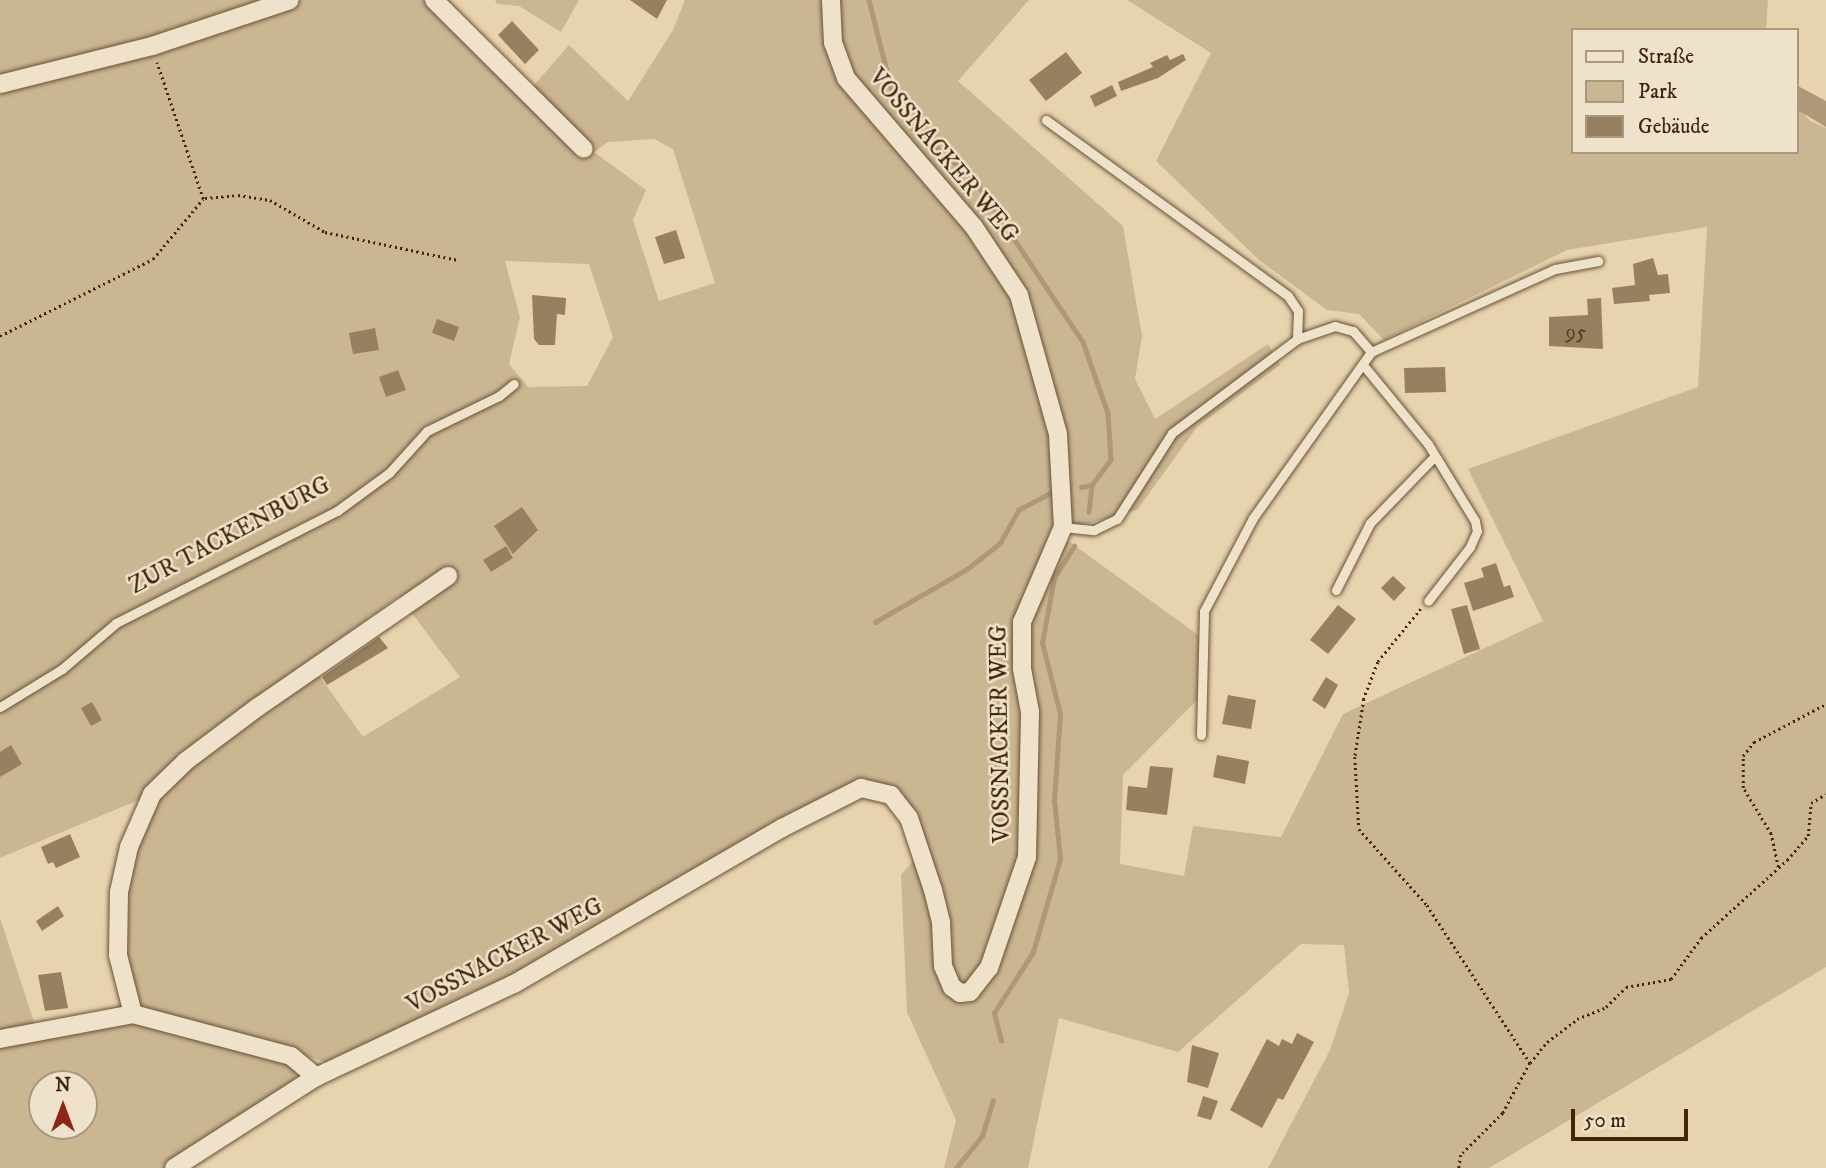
<!DOCTYPE html>
<html>
<head>
<meta charset="utf-8">
<style>
  body { margin:0 }
  #map { position:relative; width:1826px; height:1168px; overflow:hidden; background:#e7d3ae; font-family:"IM FELL DW Pica",serif }
  div>[style] { position:absolute }
  [style*='--x'] { left:calc(var(--x)*1px); top:calc(var(--y)*1px); width:calc(var(--w)*1px); rotate:calc(var(--a)*1deg) }
  .green>* { inset:0; background:#cbb692 }
  .water>* { inset:0; background:#ae9877 }
  .stream>* { height:4.5px; margin:-2.25px; padding:0 2.25px; transform-origin:2.25px; border-radius:2.25px; background:#ae9877 }
  .building>* { inset:0; background:#978060 }
  .path>* { height:2.5px; margin-top:-1.25px; transform-origin:0; background:repeating-linear-gradient(90deg,#40260b 0 2px,transparent 0 5.5px) }
  .roads { filter:drop-shadow(0 0 2px #6a5134) drop-shadow(0 0 2px #6a5134) }
  .service>* { height:9px; margin:-4.5px; padding:0 4.5px; transform-origin:4.5px; border-radius:4.5px; background:#efe2ca }
  .minor>* { height:18px; margin:-9px; padding:0 9px; transform-origin:9px; border-radius:9px; background:#efe2ca }
  span { translate:-50% -50%; white-space:nowrap; text-align:center; line-height:1.15; -webkit-text-stroke:5px #efe2ca; paint-order:stroke }
  .number-label { font-size:21px; color:#563c20 }
  .number-label span { -webkit-text-stroke-width:0 }
  .street-label { font-size:24px; color:#40260b }
  .legend { position:absolute; left:1571px; top:28px; width:228px; height:126px; box-sizing:border-box; background:#efe2ca; border:2px solid #a9977e; margin:0; padding:9px 12px; list-style:none; font-size:21px; color:#40260b }
  .legend li { display:flex; align-items:center; gap:14px; height:35px }
  .legend b { width:35px; border:2px solid #a9977e }
  .north { position:absolute; left:28px; top:1070px; width:70px; height:70px; box-sizing:border-box; background:#efe2ca; border:2px solid #a9977e; border-radius:50%; rotate:0deg; font-size:19px; font-weight:700; line-height:28px; text-align:center; color:#40260b }
  .north::after { content:''; display:block; margin:auto; width:24px; height:32px; background:#8f2418; clip-path:polygon(50% 0,100% 100%,50% 72%,0 100%) }
  .scale { position:absolute; left:1571px; top:1109px; width:117px; height:32px; box-sizing:border-box; border:4px solid #40260b; border-top:0; padding-left:9px; font-size:21px; line-height:24px; white-space:nowrap; color:#40260b; -webkit-text-stroke:5px #efe2ca; paint-order:stroke }
</style>
</head>
<body>
<div id="map">
  <div class="green">
    <i style="clip-path:polygon(evenodd,0 0,439px 0,530px 90px,569px 45px,628px 101px,673px 30px,685px 0,1029px 0,958px 81px,1123px 226px,1142px 336px,1135px 379px,1155px 419px,1268px 344px,1280px 365px,1197px 427px,1137px 510px,1056px 532px,1201px 637px,1200px 697px,1123px 775px,1120px 864px,1184px 876px,1193px 826px,1281px 837px,1343px 714px,1543px 621px,1468px 469px,1698px 387px,1707px 227px,1567px 250px,1384px 340px,1359px 314px,1327px 310px,1259px 260px,1156px 161px,1211px 53px,1127px 0,1768px 0,1766px 30px,1572px 30px,1572px 152px,1796px 152px,1796px 105px,1810px 121px,1826px 128px,1826px 967px,1489px 1168px,1268px 1168px,1330px 1050px,1349px 993px,1344px 945px,1301px 944px,1178px 1052px,1059px 1018px,1028px 1168px,944px 1168px,956px 1120px,907px 1012px,901px 875px,925px 848px,901px 795px,859px 783px,503px 986px,330px 1063px,140px 1010px,115px 959px,141px 799px,0 858px,0 0,654px 139px,673px 149px,715px 283px,659px 301px,633px 220px,646px 190px,594px 152px,608px 142px,654px 139px,0 0,505px 261px,589px 264px,613px 337px,587px 386px,528px 387px,509px 364px,520px 317px,505px 261px,0 0,399px 596px,460px 677px,363px 737px,309px 661px,399px 596px)"></i>
    <i style="clip-path:polygon(495px 0,579px 0,561px 32px,519px 6px,497px 4px)"></i>
    <i style="clip-path:polygon(0 918px,36px 1028px,0 1034px)"></i>
    <i style="clip-path:polygon(evenodd,135px 1017px,296px 1061px,295px 1084px,191px 1168px,0 1168px,0 1041px,135px 1017px,42px 1084px,84px 1084px,84px 1126px,42px 1126px,42px 1084px)"></i>
  </div>
  <div class="water">
    <i style="clip-path:polygon(1796px 85px,1826px 101px,1826px 127px,1796px 109px)"></i>
  </div>
  <div class="stream">
    <i style="--x:869;--y:0;--w:98;--a:75.8"></i>
    <i style="--x:893;--y:95;--w:37;--a:59"></i>
    <i style="--x:912;--y:127;--w:81;--a:40"></i>
    <i style="--x:974;--y:179;--w:196;--a:56.2"></i>
    <i style="--x:1083;--y:342;--w:75;--a:70.6"></i>
    <i style="--x:1108;--y:413;--w:47;--a:86.3"></i>
    <i style="--x:1111;--y:460;--w:31;--a:127"></i>
    <i style="--x:1092;--y:485;--w:27;--a:96"></i>
    <i style="--x:1081;--y:487;--w:11;--a:-10"></i>
    <i style="--x:875;--y:622;--w:106;--a:-29.9"></i>
    <i style="--x:967;--y:569;--w:42;--a:-38.2"></i>
    <i style="--x:1000;--y:543;--w:38;--a:-61"></i>
    <i style="--x:1018;--y:510;--w:41;--a:-27.8"></i>
    <i style="--x:1001;--y:1041;--w:29;--a:-104"></i>
    <i style="--x:994;--y:1013;--w:72;--a:-57.4"></i>
    <i style="--x:1033;--y:952;--w:97;--a:-73.8"></i>
    <i style="--x:1060;--y:859;--w:59;--a:-95.8"></i>
    <i style="--x:1054;--y:800;--w:86;--a:-86"></i>
    <i style="--x:1060;--y:714;--w:73;--a:-104.2"></i>
    <i style="--x:1042;--y:643;--w:66;--a:-79.5"></i>
    <i style="--x:1054;--y:578;--w:38;--a:-58"></i>
    <i style="--x:956;--y:1168;--w:41;--a:-50.9"></i>
    <i style="--x:982;--y:1136;--w:37;--a:-73"></i>
  </div>
  <div class="building">
    <i style="clip-path:polygon(630px 0,667px 0,657px 19px)"></i>
    <i style="clip-path:polygon(512px 21px,539px 50px,525px 64px,498px 35px)"></i>
    <i style="clip-path:polygon(1066px 52px,1082px 73px,1046px 101px,1029px 80px)"></i>
    <i style="clip-path:polygon(1183px 54px,1186px 60px,1158px 78px,1121px 91px,1118px 82px,1153px 67px,1150px 63px,1167px 55px,1170px 60px)"></i>
    <i style="clip-path:polygon(1112px 85px,1117px 96px,1095px 107px,1090px 96px)"></i>
    <i style="clip-path:polygon(676px 230px,685px 258px,664px 264px,655px 237px)"></i>
    <i style="clip-path:polygon(1653px 258px,1658px 275px,1668px 274px,1670px 293px,1649px 295px,1650px 301px,1614px 304px,1612px 288px,1635px 285px,1633px 264px)"></i>
    <i style="clip-path:polygon(532px 295px,566px 298px,565px 315px,557px 314px,555px 345px,539px 345px,534px 339px)"></i>
    <i style="clip-path:polygon(1601px 298px,1603px 349px,1549px 346px,1549px 317px,1588px 315px,1587px 299px)"></i>
    <i style="clip-path:polygon(437px 319px,459px 327px,454px 341px,432px 333px)"></i>
    <i style="clip-path:polygon(375px 328px,379px 350px,353px 354px,349px 333px)"></i>
    <i style="clip-path:polygon(1445px 367px,1446px 392px,1405px 393px,1404px 368px)"></i>
    <i style="clip-path:polygon(398px 370px,406px 390px,386px 397px,379px 377px)"></i>
    <i style="clip-path:polygon(522px 507px,538px 530px,513px 554px,494px 526px)"></i>
    <i style="clip-path:polygon(506px 546px,513px 558px,491px 572px,483px 560px)"></i>
    <i style="clip-path:polygon(1496px 563px,1504px 587px,1510px 585px,1514px 597px,1473px 611px,1464px 583px,1484px 577px,1481px 568px)"></i>
    <i style="clip-path:polygon(1393px 576px,1406px 588px,1394px 601px,1381px 588px)"></i>
    <i style="clip-path:polygon(1338px 605px,1356px 619px,1328px 654px,1310px 640px)"></i>
    <i style="clip-path:polygon(1467px 605px,1480px 649px,1464px 654px,1451px 609px)"></i>
    <i style="clip-path:polygon(379px 637px,388px 648px,327px 685px,322px 677px)"></i>
    <i style="clip-path:polygon(1326px 677px,1338px 685px,1325px 709px,1312px 700px)"></i>
    <i style="clip-path:polygon(1228px 695px,1256px 700px,1251px 729px,1222px 724px)"></i>
    <i style="clip-path:polygon(92px 702px,102px 720px,91px 726px,81px 708px)"></i>
    <i style="clip-path:polygon(11px 745px,22px 764px,0 777px,0 752px)"></i>
    <i style="clip-path:polygon(1217px 755px,1249px 761px,1245px 784px,1213px 777px)"></i>
    <i style="clip-path:polygon(1150px 766px,1173px 768px,1167px 815px,1126px 810px,1128px 786px,1147px 788px)"></i>
    <i style="clip-path:polygon(70px 834px,80px 857px,56px 868px,53px 862px,48px 864px,41px 847px)"></i>
    <i style="clip-path:polygon(58px 906px,64px 916px,42px 931px,36px 921px)"></i>
    <i style="clip-path:polygon(61px 972px,68px 1008px,45px 1011px,38px 975px)"></i>
    <i style="clip-path:polygon(1297px 1033px,1314px 1042px,1283px 1100px,1278px 1098px,1262px 1128px,1230px 1110px,1267px 1039px,1279px 1046px,1282px 1039px,1292px 1044px)"></i>
    <i style="clip-path:polygon(1192px 1045px,1219px 1053px,1208px 1088px,1187px 1082px)"></i>
    <i style="clip-path:polygon(1203px 1096px,1218px 1101px,1211px 1120px,1197px 1116px)"></i>
  </div>
  <div class="path">
    <i style="--x:205;--y:198;--w:33;--a:-5"></i>
    <i style="--x:238;--y:195;--w:32;--a:9"></i>
    <i style="--x:270;--y:200;--w:64;--a:30.2"></i>
    <i style="--x:325;--y:232;--w:136;--a:11.9"></i>
    <i style="--x:0;--y:336;--w:171;--a:-26.7"></i>
    <i style="--x:153;--y:259;--w:78;--a:-50.2"></i>
    <i style="--x:203;--y:199;--w:144;--a:-108.7"></i>
    <i style="--x:1421;--y:609;--w:68;--a:129.1"></i>
    <i style="--x:1378;--y:662;--w:40;--a:111"></i>
    <i style="--x:1364;--y:699;--w:59;--a:98.8"></i>
    <i style="--x:1355;--y:757;--w:72;--a:86.8"></i>
    <i style="--x:1359;--y:829;--w:102;--a:48.2"></i>
    <i style="--x:1427;--y:905;--w:189;--a:56.9"></i>
    <i style="--x:1530;--y:1063;--w:57;--a:118.4"></i>
    <i style="--x:1503;--y:1113;--w:59;--a:135"></i>
    <i style="--x:1461;--y:1155;--w:13;--a:99"></i>
    <i style="--x:1778;--y:867;--w:34;--a:-102"></i>
    <i style="--x:1771;--y:834;--w:54;--a:-121.3"></i>
    <i style="--x:1743;--y:788;--w:32;--a:-90"></i>
    <i style="--x:1743;--y:756;--w:18;--a:-52"></i>
    <i style="--x:1754;--y:742;--w:81;--a:-27.8"></i>
    <i style="--x:1530;--y:1063;--w:27;--a:-51"></i>
    <i style="--x:1547;--y:1042;--w:38;--a:-37"></i>
    <i style="--x:1577;--y:1019;--w:31;--a:-22"></i>
    <i style="--x:1606;--y:1007;--w:28;--a:-45"></i>
    <i style="--x:1626;--y:987;--w:46;--a:-10.1"></i>
    <i style="--x:1671;--y:979;--w:51;--a:-53.8"></i>
    <i style="--x:1701;--y:938;--w:116;--a:-42.2"></i>
    <i style="--x:1787;--y:860;--w:32;--a:-49"></i>
    <i style="--x:1808;--y:836;--w:33;--a:-85"></i>
    <i style="--x:1811;--y:803;--w:17;--a:-31"></i>
  </div>
  <div class="roads">
    <div class="service">
      <i style="--x:1046;--y:120;--w:299;--a:36"></i>
      <i style="--x:1288;--y:296;--w:18;--a:56"></i>
      <i style="--x:1298;--y:311;--w:28;--a:92"></i>
      <i style="--x:1371;--y:352;--w:202;--a:-24.3"></i>
      <i style="--x:1555;--y:269;--w:44;--a:-10.5"></i>
      <i style="--x:1364;--y:366;--w:101;--a:50.6"></i>
      <i style="--x:1428;--y:444;--w:90;--a:58.6"></i>
      <i style="--x:1475;--y:521;--w:10;--a:79"></i>
      <i style="--x:1477;--y:531;--w:17;--a:114"></i>
      <i style="--x:1470;--y:547;--w:68;--a:127.9"></i>
      <i style="--x:1063;--y:527;--w:31;--a:6"></i>
      <i style="--x:1094;--y:530;--w:25;--a:-26"></i>
      <i style="--x:1117;--y:519;--w:102;--a:-57.4"></i>
      <i style="--x:1172;--y:433;--w:156;--a:-36.9"></i>
      <i style="--x:1297;--y:339;--w:40;--a:-18.9"></i>
      <i style="--x:1335;--y:326;--w:19;--a:16"></i>
      <i style="--x:1353;--y:331;--w:28;--a:49"></i>
      <i style="--x:1336;--y:590;--w:75;--a:-63.1"></i>
      <i style="--x:1370;--y:523;--w:93;--a:-45.9"></i>
      <i style="--x:0;--y:707;--w:73;--a:-31.5"></i>
      <i style="--x:62;--y:669;--w:71;--a:-40.4"></i>
      <i style="--x:116;--y:623;--w:248;--a:-26.9"></i>
      <i style="--x:337;--y:511;--w:64;--a:-36.2"></i>
      <i style="--x:389;--y:473;--w:57;--a:-47.9"></i>
      <i style="--x:427;--y:431;--w:80;--a:-25.9"></i>
      <i style="--x:499;--y:396;--w:19;--a:-39"></i>
      <i style="--x:1201;--y:735;--w:124;--a:-88.6"></i>
      <i style="--x:1204;--y:611;--w:105;--a:-62.2"></i>
      <i style="--x:1253;--y:518;--w:204;--a:-54.6"></i>
    </div>
    <div class="minor">
      <i style="--x:434;--y:0;--w:211;--a:44.8"></i>
      <i style="--x:0;--y:84;--w:157;--a:-14"></i>
      <i style="--x:152;--y:46;--w:145;--a:-18.4"></i>
      <i style="--x:133;--y:1014;--w:61;--a:-104.3"></i>
      <i style="--x:118;--y:955;--w:63;--a:-89.1"></i>
      <i style="--x:119;--y:892;--w:46;--a:-77.5"></i>
      <i style="--x:129;--y:847;--w:58;--a:-66.5"></i>
      <i style="--x:152;--y:794;--w:47;--a:-44.1"></i>
      <i style="--x:186;--y:761;--w:90;--a:-36.9"></i>
      <i style="--x:258;--y:707;--w:231;--a:-34.6"></i>
      <i style="--x:0;--y:1039;--w:135;--a:-10.6"></i>
      <i style="--x:133;--y:1014;--w:163;--a:14.9"></i>
      <i style="--x:291;--y:1056;--w:33;--a:40"></i>
      <i style="--x:174;--y:1168;--w:169;--a:-32.7"></i>
      <i style="--x:316;--y:1077;--w:219;--a:-25.2"></i>
      <i style="--x:514;--y:984;--w:310;--a:-30.2"></i>
      <i style="--x:782;--y:828;--w:89;--a:-26.9"></i>
      <i style="--x:861;--y:788;--w:31;--a:13"></i>
      <i style="--x:891;--y:795;--w:29;--a:52"></i>
      <i style="--x:909;--y:818;--w:76;--a:71.6"></i>
      <i style="--x:933;--y:890;--w:34;--a:76"></i>
      <i style="--x:941;--y:923;--w:43;--a:87.3"></i>
      <i style="--x:943;--y:966;--w:23;--a:67"></i>
      <i style="--x:952;--y:987;--w:10;--a:37"></i>
      <i style="--x:960;--y:993;--w:10;--a:-6"></i>
      <i style="--x:970;--y:992;--w:31;--a:-52"></i>
      <i style="--x:989;--y:968;--w:117;--a:-71.1"></i>
      <i style="--x:1027;--y:857;--w:145;--a:-88.8"></i>
      <i style="--x:1030;--y:712;--w:44;--a:-100.5"></i>
      <i style="--x:1022;--y:669;--w:47;--a:-90"></i>
      <i style="--x:1022;--y:622;--w:103;--a:-66.7"></i>
      <i style="--x:1063;--y:527;--w:93;--a:-93.1"></i>
      <i style="--x:1058;--y:434;--w:144;--a:-105.7"></i>
      <i style="--x:1019;--y:295;--w:82;--a:-123.5"></i>
      <i style="--x:974;--y:227;--w:196;--a:-130.7"></i>
      <i style="--x:846;--y:78;--w:37;--a:-110"></i>
      <i style="--x:833;--y:43;--w:43;--a:-92.7"></i>
    </div>
  </div>
  <div class="number-label">
    <span style="left:1576px;top:333px">95</span>
  </div>
  <div class="street-label">
    <span style="left:943px;top:156px;rotate:50deg">VOSSNACKER WEG</span>
    <span style="left:230px;top:536px;rotate:-28deg">ZUR TACKENBURG</span>
    <span style="left:1001px;top:734px;rotate:-91deg">VOSSNACKER WEG</span>
    <span style="left:505px;top:956px;rotate:-28deg">VOSSNACKER WEG</span>
  </div>
  <ul class="legend">
  <li><b style="height:9px;background:#efe2ca"></b>Straße</li>
  <li><b style="height:19px;background:#cbb692"></b>Park</li>
  <li><b style="height:19px;background:#978060"></b>Gebäude</li>
  </ul>
  <div class="north">N</div>
  <div class="scale">50 m</div>
</div>
</body>
</html>
